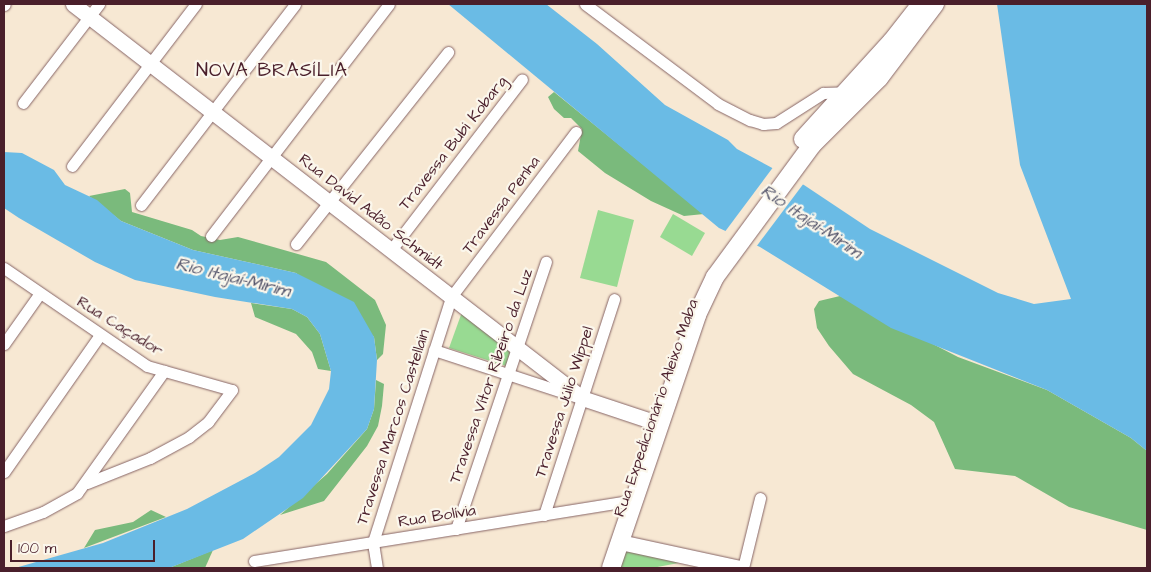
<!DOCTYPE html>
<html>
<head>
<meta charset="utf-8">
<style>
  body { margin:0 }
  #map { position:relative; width:1151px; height:572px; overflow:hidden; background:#f7e8d3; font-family:"Architects Daughter",sans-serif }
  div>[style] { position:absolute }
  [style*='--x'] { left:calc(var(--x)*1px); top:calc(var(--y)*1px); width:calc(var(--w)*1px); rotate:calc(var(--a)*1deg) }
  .green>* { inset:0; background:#98da92 }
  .forest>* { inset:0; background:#7aba7c }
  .water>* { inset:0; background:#6abbe5 }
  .pier>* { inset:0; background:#f7e8d3 }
  .roads { filter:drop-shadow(0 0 1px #876566) drop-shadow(0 0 1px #876566) }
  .minor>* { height:11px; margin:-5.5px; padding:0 5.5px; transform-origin:5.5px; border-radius:5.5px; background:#fff }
  .secondary>* { height:15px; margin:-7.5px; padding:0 7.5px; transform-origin:7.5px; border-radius:7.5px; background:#fff }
  .primary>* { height:18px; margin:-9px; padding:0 9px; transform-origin:9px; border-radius:9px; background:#fff }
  span { translate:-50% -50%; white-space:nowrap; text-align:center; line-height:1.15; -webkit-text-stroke:4.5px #fbf7ec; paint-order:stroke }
  .street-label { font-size:16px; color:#4a1f2b }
  .water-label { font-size:18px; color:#55566c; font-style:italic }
  .quarter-label { font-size:19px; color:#4a1f2b; letter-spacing:1px }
  .frame { position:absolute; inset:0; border:5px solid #4a1f2b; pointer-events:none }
  .scale { position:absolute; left:10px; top:540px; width:145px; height:22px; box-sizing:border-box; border:2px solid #4a1f2b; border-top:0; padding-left:6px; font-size:15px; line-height:18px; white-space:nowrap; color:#4a1f2b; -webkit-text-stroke:4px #fbf7ec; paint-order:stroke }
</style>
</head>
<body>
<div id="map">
  <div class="green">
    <i style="clip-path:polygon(598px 210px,634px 220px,617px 287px,580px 278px)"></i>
    <i style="clip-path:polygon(673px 214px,705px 233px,692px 256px,660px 237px)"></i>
    <i style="clip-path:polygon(462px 312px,512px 349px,506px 366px,449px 348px)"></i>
    <i style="clip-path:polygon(624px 550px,684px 562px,652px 568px,619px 568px)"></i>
  </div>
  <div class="forest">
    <i style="clip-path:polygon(554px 92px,676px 191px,704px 214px,684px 216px,651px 201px,605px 173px,578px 151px,582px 129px,571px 118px,564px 118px,554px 109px,548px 97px)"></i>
    <i style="clip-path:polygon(125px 189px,130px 193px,132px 212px,192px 230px,201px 236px,220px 240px,238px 237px,326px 262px,375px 300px,386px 325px,383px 354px,377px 360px,374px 337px,296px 273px,193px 250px,121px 221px,89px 196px)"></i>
    <i style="clip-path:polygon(840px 296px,958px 357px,1047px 390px,1131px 438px,1147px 451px,1147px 530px,1069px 507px,1015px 476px,955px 469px,934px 422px,911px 405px,853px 374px,829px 346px,817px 328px,814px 309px,819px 301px)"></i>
    <i style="clip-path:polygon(251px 303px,292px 309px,307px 317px,320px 334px,331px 371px,318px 369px,312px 352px,296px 334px,255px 317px)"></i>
    <i style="clip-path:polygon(376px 380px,384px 384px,382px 406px,378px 426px,367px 446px,324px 501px,280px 515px,327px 474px,367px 429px,374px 409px)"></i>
    <i style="clip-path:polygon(151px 510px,166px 517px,84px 548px,95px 530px,133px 522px)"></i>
    <i style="clip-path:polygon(213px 550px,205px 568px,169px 568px)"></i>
  </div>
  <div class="water">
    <i style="clip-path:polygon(448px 4px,546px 4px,597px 44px,665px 105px,728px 140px,737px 149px,804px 185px,870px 229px,998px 293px,1034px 304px,1071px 299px,1020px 165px,997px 4px,1147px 4px,1147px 451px,1131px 438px,1047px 390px,891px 328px,760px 247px,719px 228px)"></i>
    <i style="clip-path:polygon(4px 152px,22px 153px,54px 170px,65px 185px,97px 200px,121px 221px,193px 250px,296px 273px,354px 302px,374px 337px,377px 360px,374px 409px,367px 429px,303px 498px,243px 539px,169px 568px,15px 568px,103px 543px,187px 509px,255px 473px,279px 457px,311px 425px,329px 389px,331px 371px,320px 334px,307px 317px,292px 309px,215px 297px,135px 280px,95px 262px,19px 218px,4px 208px)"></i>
  </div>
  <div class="pier">
    <i style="clip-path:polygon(774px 166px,804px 183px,756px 247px,724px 233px)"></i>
  </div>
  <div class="roads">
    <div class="minor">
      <i style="--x:585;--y:4;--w:166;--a:36.9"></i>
      <i style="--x:718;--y:104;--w:36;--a:27"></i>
      <i style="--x:750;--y:120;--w:14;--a:17"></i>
      <i style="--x:763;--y:124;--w:13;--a:-4"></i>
      <i style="--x:776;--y:123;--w:56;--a:-32.6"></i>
      <i style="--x:823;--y:93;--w:23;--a:-2"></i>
      <i style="--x:4;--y:5;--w:1;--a:-45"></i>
      <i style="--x:23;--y:103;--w:125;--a:-52.5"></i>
      <i style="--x:72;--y:166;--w:204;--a:-52.6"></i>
      <i style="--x:141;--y:205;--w:253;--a:-52.5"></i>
      <i style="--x:211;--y:236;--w:292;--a:-52.5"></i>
      <i style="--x:296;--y:244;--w:245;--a:-51.6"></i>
      <i style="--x:391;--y:250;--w:215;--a:-52.5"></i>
      <i style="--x:4;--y:268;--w:173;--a:34.4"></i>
      <i style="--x:147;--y:366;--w:88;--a:15.8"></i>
      <i style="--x:232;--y:390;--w:40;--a:127"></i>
      <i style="--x:208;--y:422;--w:24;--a:142"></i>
      <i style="--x:189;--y:437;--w:44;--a:151.7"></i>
      <i style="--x:150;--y:458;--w:68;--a:158.4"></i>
      <i style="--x:4;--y:344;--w:62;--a:-54.8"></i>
      <i style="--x:434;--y:350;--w:148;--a:18.1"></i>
      <i style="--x:4;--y:472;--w:167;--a:-55"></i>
      <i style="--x:544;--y:515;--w:227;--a:-72"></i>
      <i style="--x:4;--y:526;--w:41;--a:-19.7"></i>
      <i style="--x:43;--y:512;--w:39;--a:-29"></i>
      <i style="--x:77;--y:493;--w:150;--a:-54.5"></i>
      <i style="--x:456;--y:529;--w:282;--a:-71.4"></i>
      <i style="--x:254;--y:561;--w:375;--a:-9.1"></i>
      <i style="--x:377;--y:568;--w:26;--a:-99"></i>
      <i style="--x:373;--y:542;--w:257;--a:-72.3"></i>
      <i style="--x:451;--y:297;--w:207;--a:-52.9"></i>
      <i style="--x:743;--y:568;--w:72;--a:-76.3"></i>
    </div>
    <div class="secondary">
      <i style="--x:73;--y:4;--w:644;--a:37.74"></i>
      <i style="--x:582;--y:398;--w:82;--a:18.4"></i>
      <i style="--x:620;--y:542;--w:123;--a:12.2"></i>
    </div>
    <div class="primary">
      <i style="--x:803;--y:139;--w:132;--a:-47.8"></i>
      <i style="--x:892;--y:41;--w:47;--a:-51.9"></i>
      <i style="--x:611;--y:568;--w:267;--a:-71.2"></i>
      <i style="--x:697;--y:315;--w:42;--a:-64.7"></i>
      <i style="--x:715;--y:277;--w:164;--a:-53.7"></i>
      <i style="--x:812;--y:145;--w:95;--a:-45"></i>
      <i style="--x:879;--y:78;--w:93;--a:-52.9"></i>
    </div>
  </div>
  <div class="street-label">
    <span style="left:453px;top:143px;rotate:-52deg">Travessa Bubi Kobarg</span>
    <span style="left:501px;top:205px;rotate:-53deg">Travessa Penha</span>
    <span style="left:371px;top:212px;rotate:38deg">Rua David Adão Schmidt</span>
    <span style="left:120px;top:326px;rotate:32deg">Rua Caçador</span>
    <span style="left:491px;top:376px;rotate:-71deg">Travessa Vítor Ribeiro da Luz</span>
    <span style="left:564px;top:402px;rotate:-72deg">Travessa Júlio Wippel</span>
    <span style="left:656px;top:408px;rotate:-71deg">Rua Expedicionário Aleixo Maba</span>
    <span style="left:393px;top:427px;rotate:-72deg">Travessa Marcos Castellain</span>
    <span style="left:437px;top:516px;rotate:-9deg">Rua Bolívia</span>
  </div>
  <div class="water-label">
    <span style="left:811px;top:222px;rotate:34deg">Rio Itajaí-Mirim</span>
    <span style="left:233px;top:278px;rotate:14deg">Rio Itajaí-Mirim</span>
  </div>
  <div class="quarter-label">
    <span style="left:272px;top:71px">NOVA BRASÍLIA</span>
  </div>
  <div class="frame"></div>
  <div class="scale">100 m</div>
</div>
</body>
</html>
